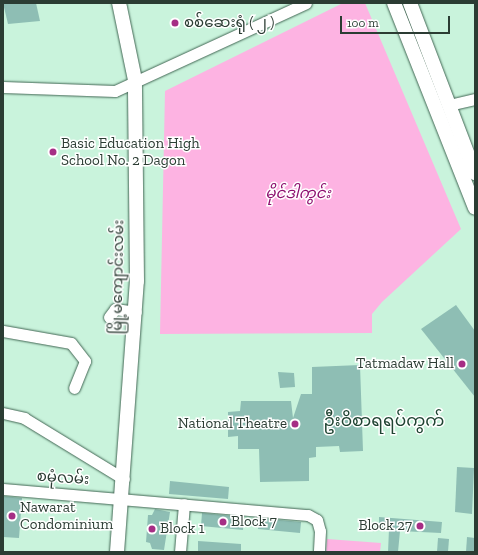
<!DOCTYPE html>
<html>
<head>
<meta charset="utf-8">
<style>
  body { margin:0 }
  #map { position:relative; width:478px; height:555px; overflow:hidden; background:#c9f3dc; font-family:"Zilla Slab","Noto Sans Myanmar",serif }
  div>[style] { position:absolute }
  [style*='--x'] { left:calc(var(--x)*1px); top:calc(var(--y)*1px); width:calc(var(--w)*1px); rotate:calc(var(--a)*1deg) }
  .green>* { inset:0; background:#fdb3e2 }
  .building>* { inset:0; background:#8ebeb4 }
  .roads { filter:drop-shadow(0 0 1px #426754) drop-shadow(0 0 1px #426754) }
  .minor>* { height:11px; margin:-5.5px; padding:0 5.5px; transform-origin:5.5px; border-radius:5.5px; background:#fff }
  .major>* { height:14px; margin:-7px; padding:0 7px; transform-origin:7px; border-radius:7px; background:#fff }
  .dots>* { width:11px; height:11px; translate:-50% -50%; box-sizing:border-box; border:2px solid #fff; border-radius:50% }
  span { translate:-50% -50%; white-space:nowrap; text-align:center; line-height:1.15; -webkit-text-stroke:3px #fff; paint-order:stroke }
  .poi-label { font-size:15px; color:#2b3c33 }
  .left { translate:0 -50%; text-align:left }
  .right { translate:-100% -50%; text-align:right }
  .park-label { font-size:15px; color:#8c0e6e; font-style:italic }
  .street-label { font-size:15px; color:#2b3c33 }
  .quarter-label { font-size:17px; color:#1f4432 }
  .frame { position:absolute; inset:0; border:4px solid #2b3c33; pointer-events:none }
  .scale { position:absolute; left:340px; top:16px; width:110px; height:18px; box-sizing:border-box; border:2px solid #2b3c33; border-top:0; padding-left:5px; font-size:12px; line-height:14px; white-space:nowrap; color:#2b3c33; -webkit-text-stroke:3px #fff; paint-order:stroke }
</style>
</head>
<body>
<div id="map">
  <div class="green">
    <i style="clip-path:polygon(343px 3px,365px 3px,461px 229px,382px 302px,372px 314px,372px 333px,160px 334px,165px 91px)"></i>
    <i style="clip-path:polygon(327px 539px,381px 543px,380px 552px,326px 552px)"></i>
  </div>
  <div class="building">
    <i style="clip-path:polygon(3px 3px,36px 3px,40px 21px,8px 24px)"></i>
    <i style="clip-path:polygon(456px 305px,475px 331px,475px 397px,421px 329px)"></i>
    <i style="clip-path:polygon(360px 365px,363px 451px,340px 452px,339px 446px,316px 447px,316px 457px,309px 458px,309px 481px,260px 482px,259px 449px,238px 449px,238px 436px,228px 437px,228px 412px,240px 411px,241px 401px,291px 401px,293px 418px,301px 394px,312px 394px,312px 367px)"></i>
    <i style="clip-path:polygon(278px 372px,294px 373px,295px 387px,280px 388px)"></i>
    <i style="clip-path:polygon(457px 467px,474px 468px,472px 514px,455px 512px)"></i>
    <i style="clip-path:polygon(170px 481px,229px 487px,228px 499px,169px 494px)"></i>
    <i style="clip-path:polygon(3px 496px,22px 498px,19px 538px,3px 537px)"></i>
    <i style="clip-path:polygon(155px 509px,170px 512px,164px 550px,152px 549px,150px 543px,146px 542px,148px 515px,152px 515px)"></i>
    <i style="clip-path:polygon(202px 513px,244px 517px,243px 530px,201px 526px)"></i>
    <i style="clip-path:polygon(379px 517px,442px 522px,441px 533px,400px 531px,398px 552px,388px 552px,389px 529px,379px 529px)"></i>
    <i style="clip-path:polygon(259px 518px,301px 522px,300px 533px,258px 529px)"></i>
    <i style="clip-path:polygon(467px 537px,475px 538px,475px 552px,466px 552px)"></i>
    <i style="clip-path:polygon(438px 538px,449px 539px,448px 552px,437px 552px)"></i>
    <i style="clip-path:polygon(198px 541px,241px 544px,241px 552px,198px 552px)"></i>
  </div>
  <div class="roads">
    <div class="minor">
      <i style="--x:3;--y:87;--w:112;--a:2"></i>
      <i style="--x:115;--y:91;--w:210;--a:-24.7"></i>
      <i style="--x:449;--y:105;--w:27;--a:-13"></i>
      <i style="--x:109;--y:317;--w:10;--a:-53"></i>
      <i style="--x:115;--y:309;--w:21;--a:8"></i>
      <i style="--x:3;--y:331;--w:69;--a:10"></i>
      <i style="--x:71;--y:343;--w:23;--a:52"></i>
      <i style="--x:85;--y:361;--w:29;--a:112"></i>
      <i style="--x:3;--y:413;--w:22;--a:13"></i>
      <i style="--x:24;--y:418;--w:117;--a:31.4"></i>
      <i style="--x:3;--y:489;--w:306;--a:4.9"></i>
      <i style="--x:308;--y:515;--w:10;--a:29"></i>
      <i style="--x:317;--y:520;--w:11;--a:75"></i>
      <i style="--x:320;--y:531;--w:21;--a:93"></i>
      <i style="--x:180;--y:552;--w:48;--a:-85.2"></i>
    </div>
    <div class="major">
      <i style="--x:394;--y:3;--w:220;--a:68.4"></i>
      <i style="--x:410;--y:3;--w:182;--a:69.1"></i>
      <i style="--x:117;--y:552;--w:272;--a:-85.8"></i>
      <i style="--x:137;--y:281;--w:201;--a:-90.6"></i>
      <i style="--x:135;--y:80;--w:79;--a:-101.7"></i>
    </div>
  </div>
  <div class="dots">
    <i style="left:175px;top:23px;background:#a62e85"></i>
    <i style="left:53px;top:152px;background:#a62e85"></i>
    <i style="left:462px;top:364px;background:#a62e85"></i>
    <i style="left:295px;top:424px;background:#a62e85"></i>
    <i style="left:12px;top:516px;background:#a62e85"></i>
    <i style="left:223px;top:522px;background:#a62e85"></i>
    <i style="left:420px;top:526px;background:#a62e85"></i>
    <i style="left:152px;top:529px;background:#a62e85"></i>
  </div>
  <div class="poi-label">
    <span class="left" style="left:184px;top:23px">စစ်ဆေးရုံ ( ၂ )</span>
    <span class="left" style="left:61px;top:152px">Basic Education High<br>School No. 2 Dagon</span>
    <span class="right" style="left:454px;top:364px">Tatmadaw Hall</span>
    <span class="right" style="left:287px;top:424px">National Theatre</span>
    <span class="left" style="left:20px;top:516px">Nawarat<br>Condominium</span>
    <span class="left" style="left:231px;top:522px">Block 7</span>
    <span class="right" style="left:412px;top:526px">Block 27</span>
    <span class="left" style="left:160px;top:529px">Block 1</span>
  </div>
  <div class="park-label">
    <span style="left:298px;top:194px">မိုင်ဒါကွင်း</span>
  </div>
  <div class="street-label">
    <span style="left:118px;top:277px;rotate:-89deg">မြို့မကျောင်းလမ်း</span>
    <span style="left:63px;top:478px;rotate:4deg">စမုံလမ်း</span>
  </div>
  <div class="quarter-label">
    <span style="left:384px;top:421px">ဦးဝိစာရရပ်ကွက်</span>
  </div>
  <div class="frame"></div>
  <div class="scale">100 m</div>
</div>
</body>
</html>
